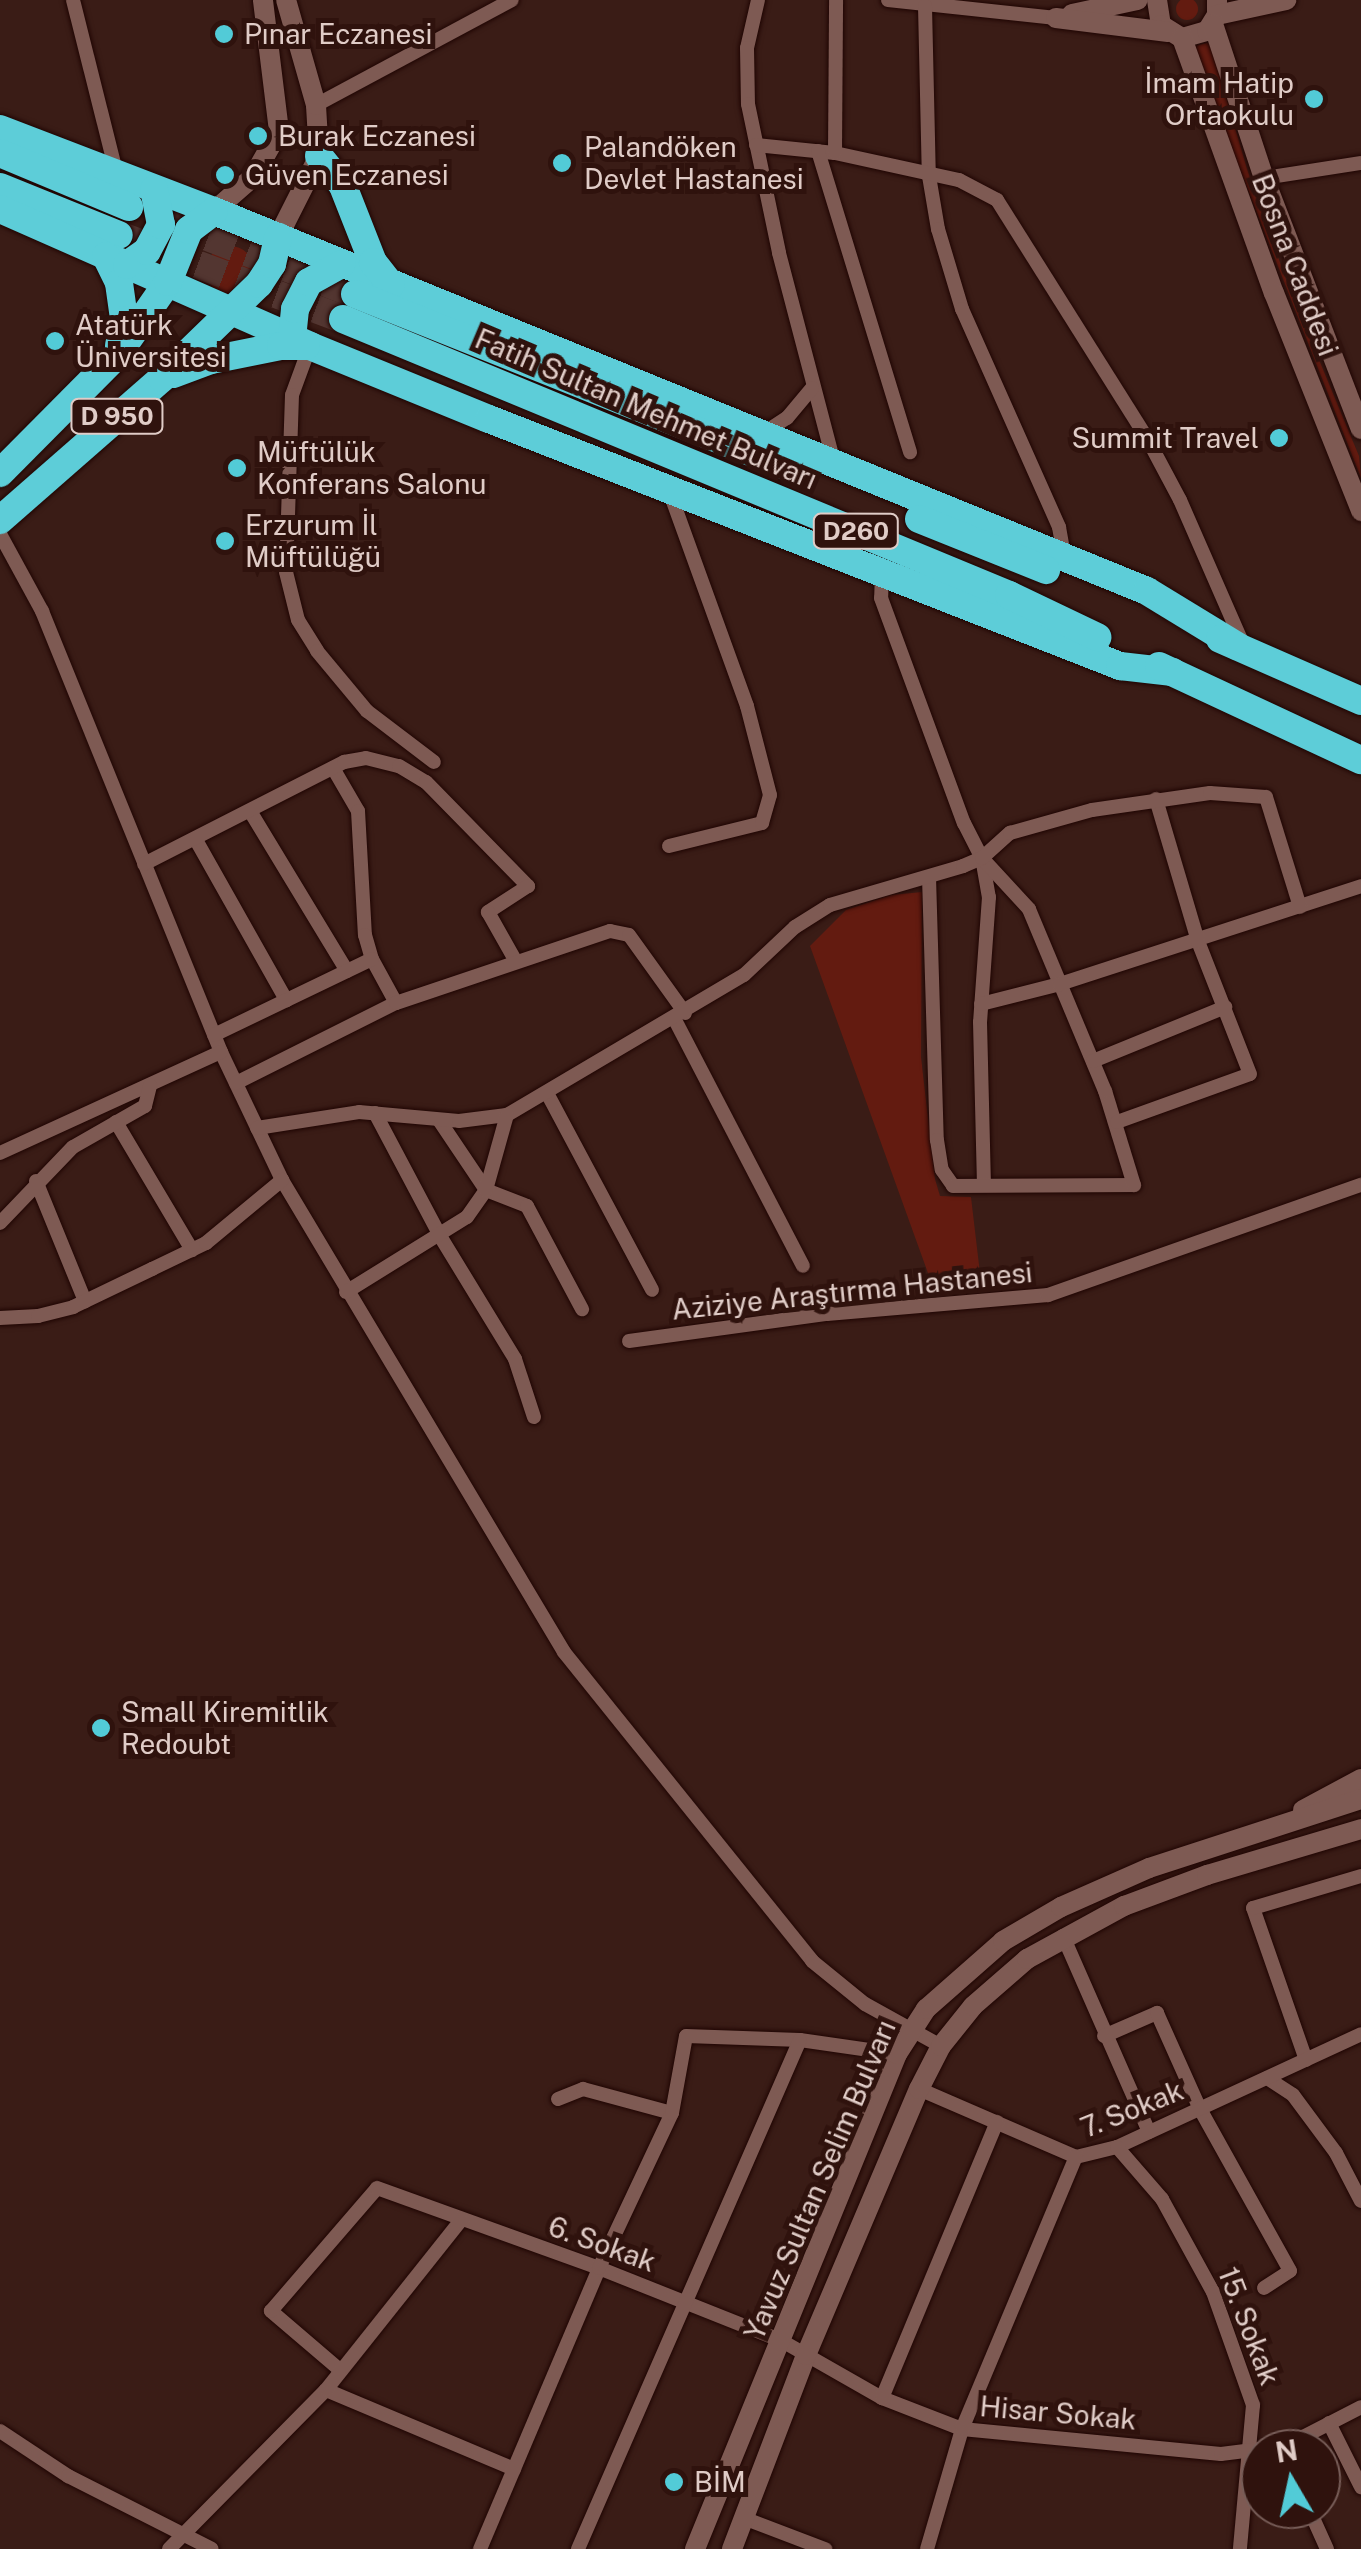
<!DOCTYPE html>
<html>
<head>
<meta charset="utf-8">
<style>
  body { margin:0 }
  #map { position:relative; width:1361px; height:2549px; overflow:hidden; background:#3a1c16; font-family:"Public Sans",sans-serif }
  div>[style] { position:absolute }
  [style*='--x'] { left:calc(var(--x)*1px); top:calc(var(--y)*1px); width:calc(var(--w)*1px); rotate:calc(var(--a)*1deg) }
  .green>* { inset:0; background:#631b10 }
  .round { border-radius:50% }
  .highway-tunnel>* { height:28px; margin-top:-14px; transform-origin:0; background:repeating-linear-gradient(90deg,#533631 0 28px,transparent 0 42px) }
  .roads { filter:drop-shadow(0 0 2px #1f0503) drop-shadow(0 0 2px #1f0503) }
  .street>* { height:14px; margin:-7px; padding:0 7px; transform-origin:7px; border-radius:7px; background:#7e5a53 }
  .secondary>* { height:20px; margin:-10px; padding:0 10px; transform-origin:10px; border-radius:10px; background:#7e5a53 }
  .highway>* { height:28px; margin:-14px; padding:0 14px; transform-origin:14px; border-radius:14px; background:#5dcdd8 }
  .dots>* { width:28px; height:28px; translate:-50% -50%; box-sizing:border-box; border:5px solid #2f120d; border-radius:50% }
  span { translate:-50% -50%; white-space:nowrap; text-align:center; line-height:1.15; -webkit-text-stroke:10px #2f120d; paint-order:stroke }
  .shield-label span { padding:2px 8px; background:#2f120d; border:2px solid; border-radius:8px; -webkit-text-stroke-width:0 }
  .shield-label { font-size:25px; color:#e0ccc7; font-weight:700 }
  .poi-label { font-size:28px; color:#e0ccc7 }
  .left { translate:0 -50%; text-align:left }
  .right { translate:-100% -50%; text-align:right }
  .street-label { font-size:28px; color:#e0ccc7 }
  .north { position:absolute; left:1241px; top:2429px; width:100px; height:100px; box-sizing:border-box; background:#2f120d; border:2px solid #765c57; border-radius:50%; rotate:351deg; font-size:28px; font-weight:700; line-height:40px; text-align:center; color:#e0ccc7 }
  .north::after { content:''; display:block; margin:auto; width:35px; height:45px; background:#52cbd7; clip-path:polygon(50% 0,100% 100%,50% 72%,0 100%) }
</style>
</head>
<body>
<div id="map">
  <div class="green">
    <i class="round" style="left:1176px;top:-2px;width:22px;height:22px"></i>
    <i style="clip-path:polygon(1210px 42px,1247px 169px,1288px 285px,1359px 456px,1361px 478px,1192px 47px)"></i>
    <i class="round" style="left:206px;top:246px;width:48px;height:48px"></i>
    <i style="clip-path:polygon(922px 892px,921px 1057px,935px 1179px,940px 1196px,971px 1197px,982px 1290px,933px 1287px,810px 946px,846px 910px,891px 895px)"></i>
  </div>
  <div class="highway-tunnel">
    <i style="--x:169;--y:222;--w:199;--a:21.2"></i>
    <i style="--x:119;--y:235;--w:239;--a:20.6"></i>
  </div>
  <div class="roads">
    <div class="street">
      <i style="--x:73;--y:0;--w:176;--a:75.9"></i>
      <i style="--x:758;--y:0;--w:49;--a:102.9"></i>
      <i style="--x:747;--y:48;--w:56;--a:89"></i>
      <i style="--x:748;--y:104;--w:152;--a:78.2"></i>
      <i style="--x:779;--y:253;--w:216;--a:75.3"></i>
      <i style="--x:888;--y:0;--w:169;--a:6.1"></i>
      <i style="--x:925;--y:6;--w:170;--a:88.7"></i>
      <i style="--x:929;--y:176;--w:54;--a:80.4"></i>
      <i style="--x:938;--y:229;--w:84;--a:73.3"></i>
      <i style="--x:962;--y:309;--w:239;--a:66"></i>
      <i style="--x:1059;--y:527;--w:29;--a:80"></i>
      <i style="--x:316;--y:105;--w:222;--a:-28.2"></i>
      <i style="--x:756;--y:145;--w:79;--a:5.8"></i>
      <i style="--x:835;--y:153;--w:127;--a:12.3"></i>
      <i style="--x:959;--y:180;--w:43;--a:27.8"></i>
      <i style="--x:997;--y:200;--w:281;--a:57.8"></i>
      <i style="--x:1147;--y:438;--w:70;--a:62"></i>
      <i style="--x:1180;--y:500;--w:163;--a:66.4"></i>
      <i style="--x:818;--y:151;--w:315;--a:73"></i>
      <i style="--x:835;--y:153;--w:153;--a:-89.6"></i>
      <i style="--x:1264;--y:178;--w:98;--a:-8.8"></i>
      <i style="--x:310;--y:346;--w:52;--a:110.2"></i>
      <i style="--x:292;--y:395;--w:177;--a:91.9"></i>
      <i style="--x:286;--y:572;--w:49;--a:76"></i>
      <i style="--x:298;--y:620;--w:36;--a:58"></i>
      <i style="--x:317;--y:651;--w:78;--a:50.2"></i>
      <i style="--x:367;--y:711;--w:84;--a:37.3"></i>
      <i style="--x:762;--y:434;--w:30;--a:-33"></i>
      <i style="--x:787;--y:418;--w:39;--a:-50"></i>
      <i style="--x:0;--y:534;--w:88;--a:61.4"></i>
      <i style="--x:42;--y:611;--w:476;--a:67.9"></i>
      <i style="--x:221;--y:1052;--w:142;--a:64.5"></i>
      <i style="--x:282;--y:1180;--w:550;--a:59.14"></i>
      <i style="--x:564;--y:1652;--w:396;--a:51.2"></i>
      <i style="--x:812;--y:1961;--w:68;--a:39.1"></i>
      <i style="--x:865;--y:2004;--w:87;--a:28.9"></i>
      <i style="--x:882;--y:573;--w:25;--a:92"></i>
      <i style="--x:881;--y:598;--w:240;--a:69.8"></i>
      <i style="--x:964;--y:823;--w:39;--a:63"></i>
      <i style="--x:982;--y:858;--w:40;--a:80"></i>
      <i style="--x:989;--y:897;--w:125;--a:94.1"></i>
      <i style="--x:980;--y:1022;--w:162;--a:88.6"></i>
      <i style="--x:333;--y:768;--w:50;--a:59.8"></i>
      <i style="--x:358;--y:811;--w:124;--a:86.8"></i>
      <i style="--x:365;--y:935;--w:25;--a:74"></i>
      <i style="--x:372;--y:959;--w:50;--a:61.4"></i>
      <i style="--x:250;--y:811;--w:187;--a:58.8"></i>
      <i style="--x:196;--y:840;--w:184;--a:60.6"></i>
      <i style="--x:669;--y:846;--w:96;--a:-13.9"></i>
      <i style="--x:762;--y:823;--w:29;--a:-74"></i>
      <i style="--x:770;--y:795;--w:92;--a:-104.5"></i>
      <i style="--x:747;--y:706;--w:230;--a:-109.9"></i>
      <i style="--x:144;--y:864;--w:225;--a:-27"></i>
      <i style="--x:344;--y:762;--w:22;--a:-10"></i>
      <i style="--x:366;--y:758;--w:34;--a:14"></i>
      <i style="--x:399;--y:766;--w:31;--a:31"></i>
      <i style="--x:426;--y:782;--w:146;--a:45.6"></i>
      <i style="--x:528;--y:886;--w:48;--a:147"></i>
      <i style="--x:488;--y:912;--w:55;--a:60.6"></i>
      <i style="--x:929;--y:877;--w:263;--a:88.3"></i>
      <i style="--x:937;--y:1140;--w:30;--a:81"></i>
      <i style="--x:942;--y:1170;--w:19;--a:55"></i>
      <i style="--x:953;--y:1186;--w:181;--a:-0.3"></i>
      <i style="--x:1134;--y:1185;--w:98;--a:-107.1"></i>
      <i style="--x:1105;--y:1091;--w:197;--a:-112.7"></i>
      <i style="--x:1029;--y:909;--w:69;--a:-132.7"></i>
      <i style="--x:981;--y:1004;--w:81;--a:-14.2"></i>
      <i style="--x:1060;--y:984;--w:317;--a:-18"></i>
      <i style="--x:675;--y:1020;--w:277;--a:62.5"></i>
      <i style="--x:214;--y:1035;--w:175;--a:-25.7"></i>
      <i style="--x:1093;--y:1061;--w:143;--a:-22.2"></i>
      <i style="--x:236;--y:1083;--w:179;--a:-26.6"></i>
      <i style="--x:396;--y:1003;--w:226;--a:-18.6"></i>
      <i style="--x:610;--y:931;--w:19;--a:12"></i>
      <i style="--x:629;--y:935;--w:96;--a:54.3"></i>
      <i style="--x:547;--y:1093;--w:223;--a:61.9"></i>
      <i style="--x:375;--y:1113;--w:139;--a:62.1"></i>
      <i style="--x:440;--y:1236;--w:144;--a:58.6"></i>
      <i style="--x:515;--y:1359;--w:61;--a:71.9"></i>
      <i style="--x:439;--y:1120;--w:84;--a:56.1"></i>
      <i style="--x:486;--y:1190;--w:44;--a:21.3"></i>
      <i style="--x:527;--y:1206;--w:117;--a:61.9"></i>
      <i style="--x:116;--y:1122;--w:149;--a:59.3"></i>
      <i style="--x:1117;--y:1122;--w:141;--a:-19.8"></i>
      <i style="--x:1250;--y:1074;--w:143;--a:-111.4"></i>
      <i style="--x:1198;--y:941;--w:148;--a:-106.5"></i>
      <i style="--x:257;--y:1128;--w:103;--a:-8.9"></i>
      <i style="--x:359;--y:1112;--w:100;--a:5.1"></i>
      <i style="--x:459;--y:1121;--w:48;--a:-7.1"></i>
      <i style="--x:507;--y:1115;--w:275;--a:-30.6"></i>
      <i style="--x:744;--y:975;--w:70;--a:-43.3"></i>
      <i style="--x:795;--y:927;--w:41;--a:-32.2"></i>
      <i style="--x:830;--y:905;--w:139;--a:-16.3"></i>
      <i style="--x:963;--y:866;--w:21;--a:-23"></i>
      <i style="--x:982;--y:858;--w:38;--a:-42"></i>
      <i style="--x:1010;--y:833;--w:85;--a:-15.7"></i>
      <i style="--x:1092;--y:810;--w:119;--a:-8.2"></i>
      <i style="--x:1210;--y:793;--w:56;--a:4.1"></i>
      <i style="--x:1266;--y:797;--w:115;--a:72.8"></i>
      <i style="--x:0;--y:1153;--w:243;--a:-24.6"></i>
      <i style="--x:36;--y:1181;--w:130;--a:67.8"></i>
      <i style="--x:0;--y:1223;--w:105;--a:-46.2"></i>
      <i style="--x:73;--y:1147;--w:83;--a:-29.7"></i>
      <i style="--x:145;--y:1106;--w:21;--a:-76"></i>
      <i style="--x:346;--y:1292;--w:142;--a:-31.8"></i>
      <i style="--x:467;--y:1217;--w:33;--a:-55"></i>
      <i style="--x:486;--y:1190;--w:78;--a:-74.4"></i>
      <i style="--x:0;--y:1318;--w:38;--a:-3"></i>
      <i style="--x:38;--y:1316;--w:36;--a:-14"></i>
      <i style="--x:73;--y:1307;--w:88;--a:-25.7"></i>
      <i style="--x:152;--y:1269;--w:60;--a:-25.7"></i>
      <i style="--x:206;--y:1243;--w:99;--a:-39.7"></i>
      <i style="--x:629;--y:1341;--w:200;--a:-7.8"></i>
      <i style="--x:827;--y:1314;--w:222;--a:-4.9"></i>
      <i style="--x:1048;--y:1295;--w:332;--a:-19.4"></i>
      <i style="--x:1063;--y:1936;--w:214;--a:66.3"></i>
      <i style="--x:1104;--y:2036;--w:58;--a:-23.5"></i>
      <i style="--x:1157;--y:2013;--w:105;--a:65.9"></i>
      <i style="--x:1200;--y:2109;--w:185;--a:60.9"></i>
      <i style="--x:1290;--y:2271;--w:31;--a:147"></i>
      <i style="--x:1306;--y:2060;--w:161;--a:-109.2"></i>
      <i style="--x:1253;--y:1908;--w:113;--a:-16.5"></i>
      <i style="--x:1267;--y:2078;--w:31;--a:33"></i>
      <i style="--x:1293;--y:2095;--w:72;--a:53.4"></i>
      <i style="--x:1336;--y:2153;--w:54;--a:62.5"></i>
      <i style="--x:919;--y:2089;--w:171;--a:23.4"></i>
      <i style="--x:1076;--y:2157;--w:42;--a:-13.7"></i>
      <i style="--x:1117;--y:2147;--w:269;--a:-24.8"></i>
      <i style="--x:558;--y:2099;--w:27;--a:-22"></i>
      <i style="--x:583;--y:2089;--w:92;--a:15.1"></i>
      <i style="--x:1117;--y:2147;--w:69;--a:49.1"></i>
      <i style="--x:1162;--y:2199;--w:106;--a:61.3"></i>
      <i style="--x:1213;--y:2292;--w:120;--a:70.5"></i>
      <i style="--x:1253;--y:2405;--w:145;--a:95.2"></i>
      <i style="--x:340;--y:2370;--w:91;--a:-139.5"></i>
      <i style="--x:271;--y:2311;--w:162;--a:-49.2"></i>
      <i style="--x:377;--y:2188;--w:236;--a:19.8"></i>
      <i style="--x:599;--y:2268;--w:197;--a:21.7"></i>
      <i style="--x:782;--y:2341;--w:115;--a:29.7"></i>
      <i style="--x:882;--y:2398;--w:86;--a:21.2"></i>
      <i style="--x:962;--y:2429;--w:260;--a:5.5"></i>
      <i style="--x:1221;--y:2454;--w:40;--a:-7.1"></i>
      <i style="--x:326;--y:2390;--w:204;--a:22.8"></i>
      <i style="--x:882;--y:2398;--w:299;--a:-67.4"></i>
      <i style="--x:1329;--y:2423;--w:72;--a:63.4"></i>
      <i style="--x:0;--y:2431;--w:82;--a:33.5"></i>
      <i style="--x:68;--y:2476;--w:161;--a:26.9"></i>
      <i style="--x:1263;--y:2449;--w:42;--a:-16.7"></i>
      <i style="--x:1303;--y:2437;--w:65;--a:-27.3"></i>
      <i style="--x:1309;--y:2509;--w:44;--a:65.8"></i>
      <i style="--x:746;--y:2519;--w:85;--a:20.8"></i>
      <i style="--x:169;--y:2549;--w:223;--a:-45.4"></i>
      <i style="--x:326;--y:2390;--w:217;--a:-51.5"></i>
      <i style="--x:480;--y:2549;--w:305;--a:-67"></i>
      <i style="--x:599;--y:2268;--w:171;--a:-64.8"></i>
      <i style="--x:672;--y:2113;--w:78;--a:-79.7"></i>
      <i style="--x:686;--y:2036;--w:114;--a:2"></i>
      <i style="--x:800;--y:2040;--w:98;--a:8.2"></i>
      <i style="--x:578;--y:2549;--w:555;--a:-66.44"></i>
      <i style="--x:927;--y:2549;--w:125;--a:-73.7"></i>
      <i style="--x:962;--y:2429;--w:295;--a:-67.3"></i>
    </div>
    <div class="secondary">
      <i style="--x:1157;--y:0;--w:25;--a:81"></i>
      <i style="--x:1161;--y:25;--w:25;--a:32"></i>
      <i style="--x:1182;--y:38;--w:26;--a:-16"></i>
      <i style="--x:1207;--y:31;--w:19;--a:-58"></i>
      <i style="--x:1217;--y:15;--w:15;--a:-90"></i>
      <i style="--x:1072;--y:14;--w:67;--a:-12"></i>
      <i style="--x:1217;--y:15;--w:71;--a:-12.3"></i>
      <i style="--x:1056;--y:18;--w:113;--a:7.1"></i>
      <i style="--x:1213;--y:24;--w:162;--a:71.7"></i>
      <i style="--x:1264;--y:178;--w:269;--a:68.9"></i>
      <i style="--x:1182;--y:38;--w:271;--a:70.2"></i>
      <i style="--x:1274;--y:293;--w:235;--a:68.2"></i>
      <i style="--x:214;--y:211;--w:52;--a:-41.1"></i>
      <i style="--x:253;--y:177;--w:53;--a:-60.5"></i>
      <i style="--x:279;--y:131;--w:132;--a:-97"></i>
      <i style="--x:278;--y:237;--w:91;--a:-63.2"></i>
      <i style="--x:319;--y:156;--w:51;--a:-93.4"></i>
      <i style="--x:316;--y:105;--w:109;--a:-105.9"></i>
      <i style="--x:1303;--y:1810;--w:66;--a:-28.1"></i>
      <i style="--x:695;--y:2549;--w:535;--a:-67.8"></i>
      <i style="--x:897;--y:2054;--w:54;--a:-57.2"></i>
      <i style="--x:926;--y:2009;--w:103;--a:-41.4"></i>
      <i style="--x:1003;--y:1941;--w:67;--a:-30.4"></i>
      <i style="--x:1061;--y:1907;--w:96;--a:-23.9"></i>
      <i style="--x:1149;--y:1868;--w:223;--a:-18"></i>
      <i style="--x:732;--y:2549;--w:208;--a:-69.1"></i>
      <i style="--x:806;--y:2355;--w:289;--a:-67"></i>
      <i style="--x:919;--y:2089;--w:48;--a:-62.9"></i>
      <i style="--x:941;--y:2046;--w:51;--a:-51.3"></i>
      <i style="--x:973;--y:2006;--w:72;--a:-41"></i>
      <i style="--x:1027;--y:1959;--w:111;--a:-28.7"></i>
      <i style="--x:1124;--y:1906;--w:89;--a:-20.5"></i>
      <i style="--x:1207;--y:1875;--w:161;--a:-16.6"></i>
    </div>
    <div class="highway">
      <i style="--x:0;--y:129;--w:229;--a:21"></i>
      <i style="--x:214;--y:211;--w:1007;--a:22.16"></i>
      <i style="--x:1147;--y:591;--w:105;--a:31.4"></i>
      <i style="--x:0;--y:153;--w:140;--a:22.7"></i>
      <i style="--x:319;--y:156;--w:38;--a:51"></i>
      <i style="--x:343;--y:186;--w:82;--a:68.5"></i>
      <i style="--x:373;--y:262;--w:29;--a:52"></i>
      <i style="--x:0;--y:187;--w:128;--a:22"></i>
      <i style="--x:0;--y:209;--w:339;--a:23.8"></i>
      <i style="--x:310;--y:346;--w:193;--a:22.2"></i>
      <i style="--x:489;--y:419;--w:678;--a:21.38"></i>
      <i style="--x:1120;--y:666;--w:53;--a:6.5"></i>
      <i style="--x:106;--y:256;--w:30;--a:64"></i>
      <i style="--x:119;--y:283;--w:37;--a:82"></i>
      <i style="--x:124;--y:320;--w:26;--a:101"></i>
      <i style="--x:127;--y:265;--w:24;--a:-35"></i>
      <i style="--x:147;--y:251;--w:30;--a:-62"></i>
      <i style="--x:161;--y:225;--w:36;--a:-101"></i>
      <i style="--x:355;--y:294;--w:464;--a:21.8"></i>
      <i style="--x:343;--y:319;--w:721;--a:22.51"></i>
      <i style="--x:1009;--y:595;--w:98;--a:25.5"></i>
      <i style="--x:292;--y:338;--w:29;--a:-84"></i>
      <i style="--x:295;--y:309;--w:30;--a:-63"></i>
      <i style="--x:309;--y:282;--w:37;--a:-29"></i>
      <i style="--x:173;--y:374;--w:40;--a:-20.2"></i>
      <i style="--x:211;--y:360;--w:71;--a:-11.3"></i>
      <i style="--x:281;--y:346;--w:25;--a:0"></i>
      <i style="--x:0;--y:473;--w:168;--a:-45.2"></i>
      <i style="--x:118;--y:354;--w:88;--a:-55.2"></i>
      <i style="--x:168;--y:282;--w:56;--a:-68"></i>
      <i style="--x:189;--y:230;--w:31;--a:-37"></i>
      <i style="--x:919;--y:519;--w:137;--a:21.9"></i>
      <i style="--x:0;--y:520;--w:215;--a:-41.2"></i>
      <i style="--x:162;--y:378;--w:135;--a:-44.1"></i>
      <i style="--x:259;--y:284;--w:24;--a:-57"></i>
      <i style="--x:272;--y:264;--w:28;--a:-77"></i>
      <i style="--x:1220;--y:639;--w:154;--a:23.7"></i>
      <i style="--x:1159;--y:666;--w:223;--a:25"></i>
    </div>
  </div>
  <div class="dots">
    <i style="left:224px;top:34px;background:#52cbd7"></i>
    <i style="left:1314px;top:99px;background:#52cbd7"></i>
    <i style="left:258px;top:136px;background:#52cbd7"></i>
    <i style="left:562px;top:163px;background:#52cbd7"></i>
    <i style="left:225px;top:175px;background:#52cbd7"></i>
    <i style="left:55px;top:341px;background:#52cbd7"></i>
    <i style="left:1279px;top:438px;background:#52cbd7"></i>
    <i style="left:237px;top:468px;background:#52cbd7"></i>
    <i style="left:225px;top:541px;background:#52cbd7"></i>
    <i style="left:101px;top:1728px;background:#52cbd7"></i>
    <i style="left:674px;top:2482px;background:#52cbd7"></i>
  </div>
  <div class="shield-label">
    <span style="left:117px;top:416px">D 950</span>
    <span style="left:856px;top:531px">D260</span>
  </div>
  <div class="poi-label">
    <span class="left" style="left:244px;top:34px">Pınar Eczanesi</span>
    <span class="right" style="left:1294px;top:99px">İmam Hatip<br>Ortaokulu</span>
    <span class="left" style="left:278px;top:136px">Burak Eczanesi</span>
    <span class="left" style="left:584px;top:163px">Palandöken<br>Devlet Hastanesi</span>
    <span class="left" style="left:245px;top:175px">Güven Eczanesi</span>
    <span class="left" style="left:75px;top:341px">Atatürk<br>Üniversitesi</span>
    <span class="right" style="left:1259px;top:438px">Summit Travel</span>
    <span class="left" style="left:257px;top:468px">Müftülük<br>Konferans Salonu</span>
    <span class="left" style="left:245px;top:541px">Erzurum İl<br>Müftülüğü</span>
    <span class="left" style="left:121px;top:1728px">Small Kiremitlik<br>Redoubt</span>
    <span class="left" style="left:694px;top:2482px">BİM</span>
  </div>
  <div class="street-label">
    <span style="left:1295px;top:265px;rotate:69deg">Bosna Caddesi</span>
    <span style="left:646px;top:409px;rotate:23deg">Fatih Sultan Mehmet Bulvarı</span>
    <span style="left:852px;top:1291px;rotate:-6deg">Aziziye Araştırma Hastanesi</span>
    <span style="left:1132px;top:2109px;rotate:-22deg">7. Sokak</span>
    <span style="left:820px;top:2180px;rotate:-67deg">Yavuz Sultan Selim Bulvarı</span>
    <span style="left:602px;top:2244px;rotate:20deg">6. Sokak</span>
    <span style="left:1249px;top:2326px;rotate:69deg">15. Sokak</span>
    <span style="left:1058px;top:2413px;rotate:5deg">Hisar Sokak</span>
  </div>
  <div class="north">N</div>
</div>
</body>
</html>
